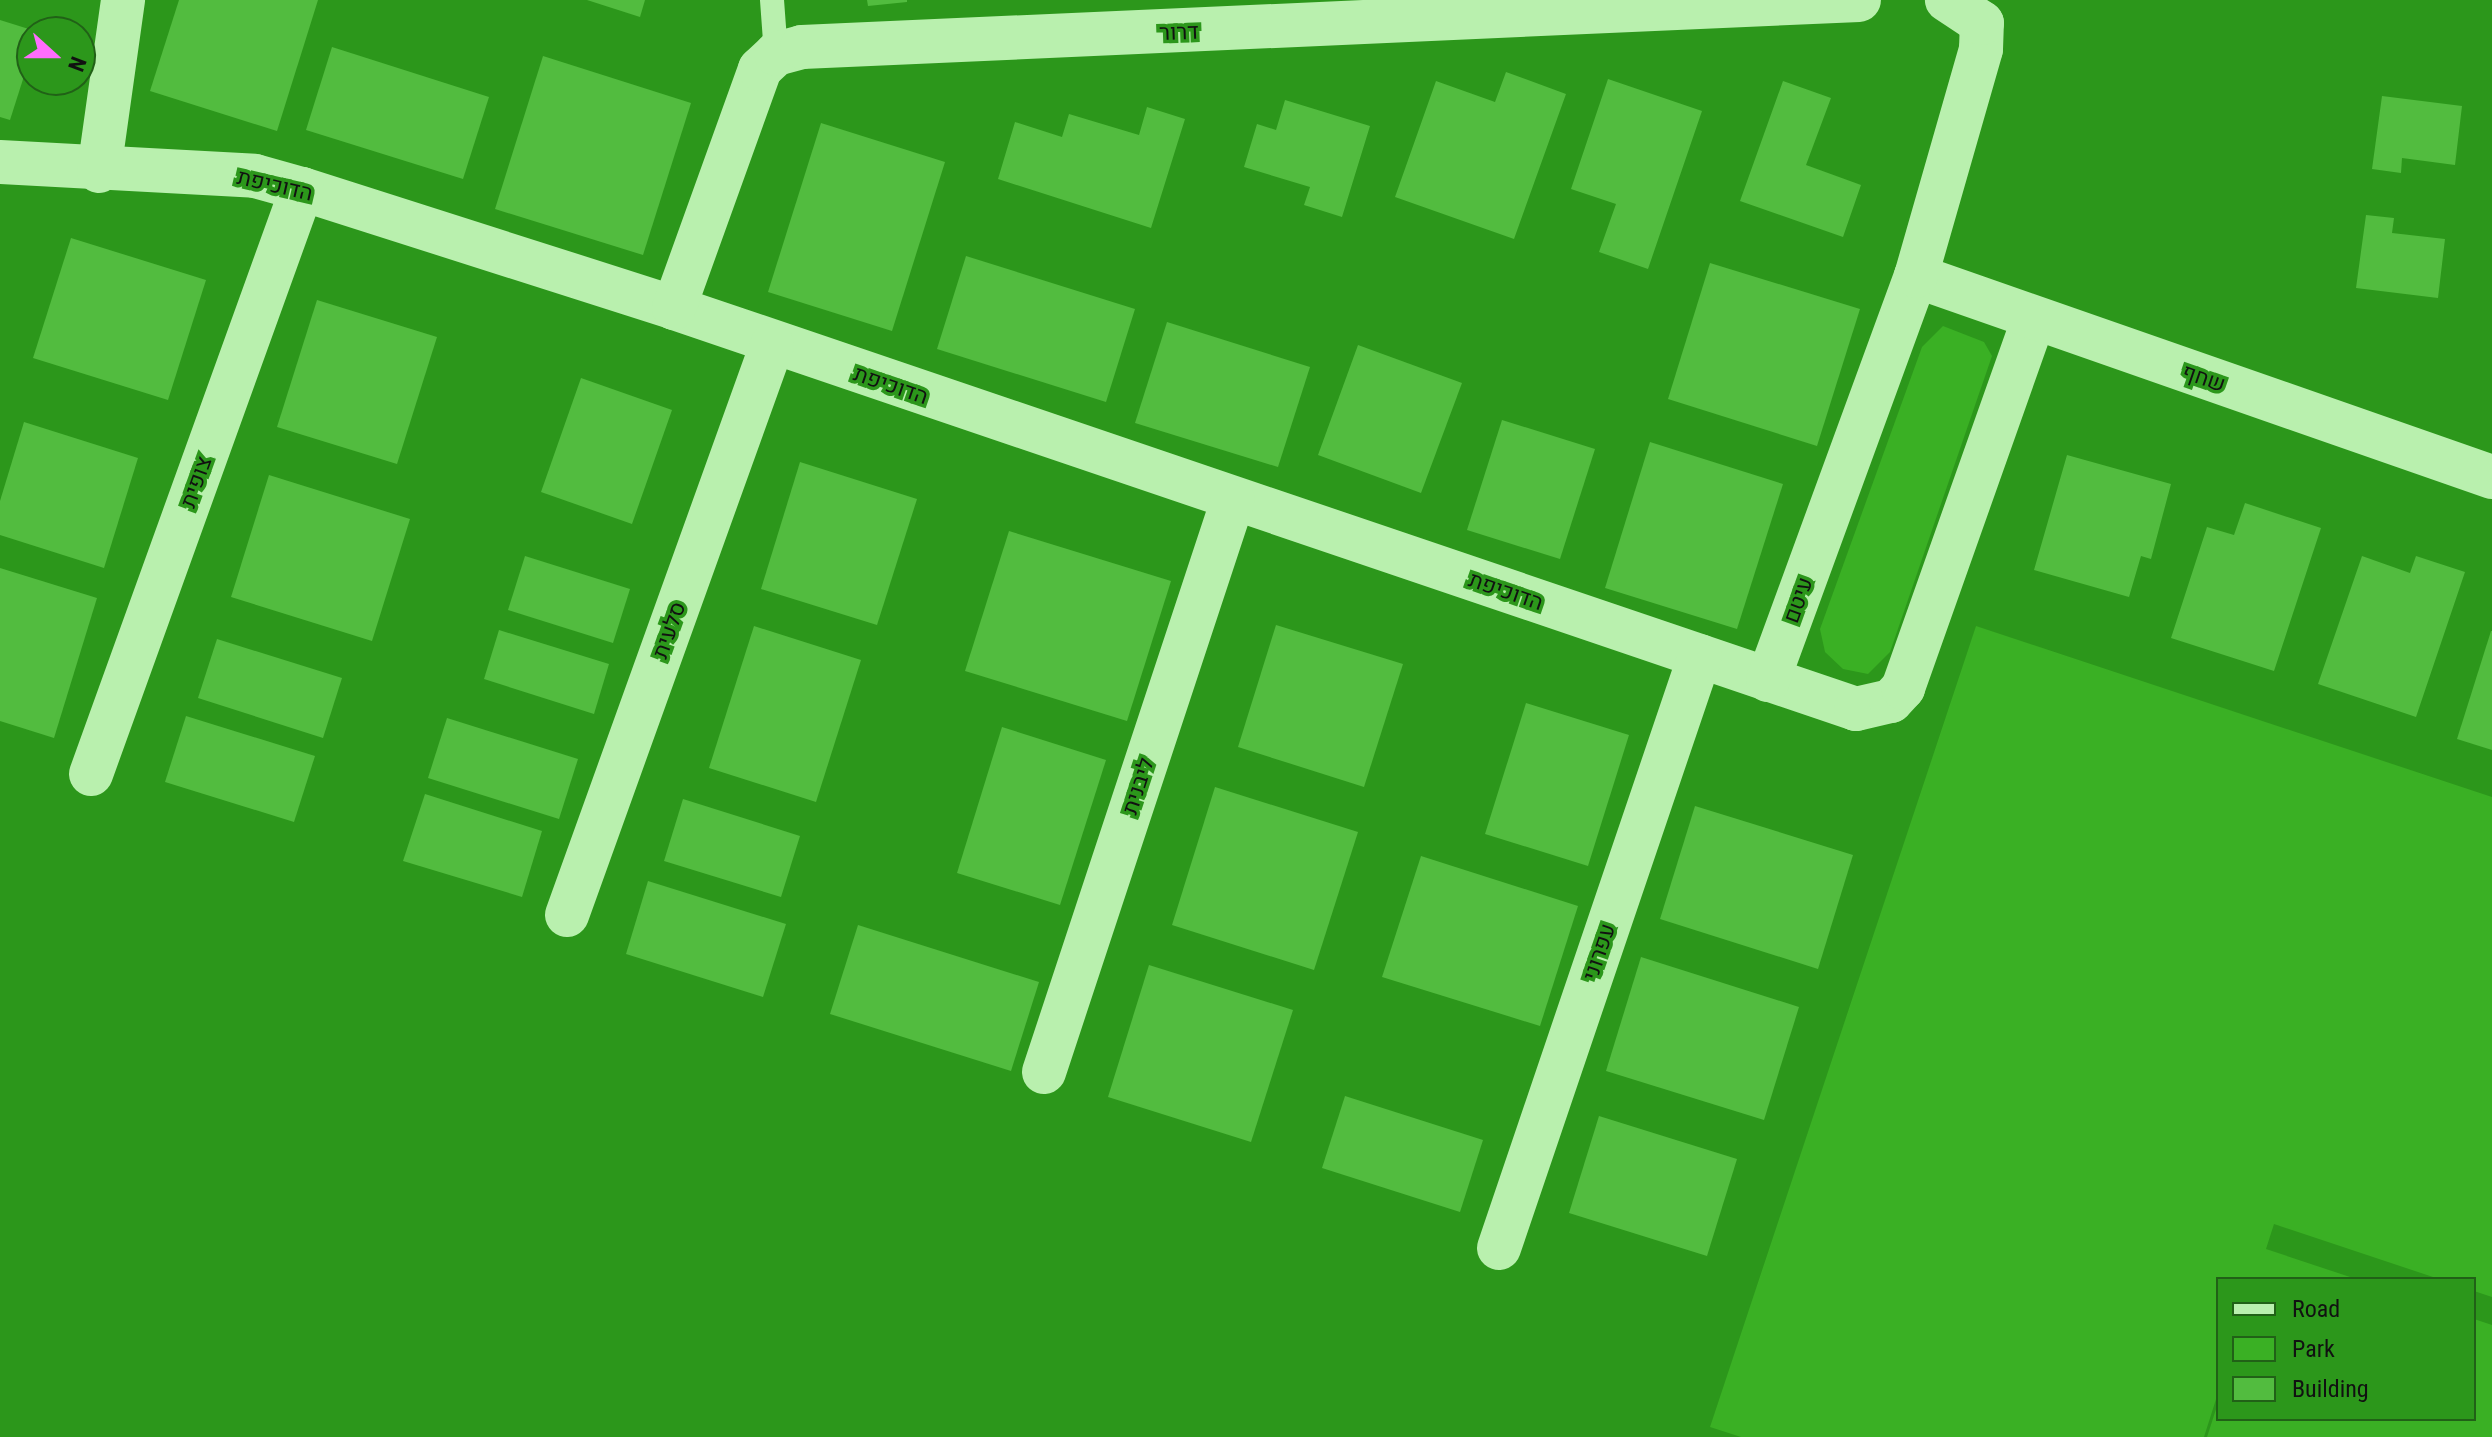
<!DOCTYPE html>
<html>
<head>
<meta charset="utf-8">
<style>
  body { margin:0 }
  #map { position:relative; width:2492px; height:1437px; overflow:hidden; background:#2c971b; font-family:"Roboto Condensed",Heebo,sans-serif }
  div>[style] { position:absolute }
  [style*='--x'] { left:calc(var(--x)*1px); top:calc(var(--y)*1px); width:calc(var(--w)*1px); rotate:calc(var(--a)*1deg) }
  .green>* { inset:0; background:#3ab024 }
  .building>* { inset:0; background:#52bc3f }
  .service>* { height:24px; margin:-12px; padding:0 12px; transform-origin:12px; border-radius:12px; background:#b9f0ae }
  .minor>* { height:44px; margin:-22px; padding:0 22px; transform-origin:22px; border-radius:22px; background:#b9f0ae }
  span { translate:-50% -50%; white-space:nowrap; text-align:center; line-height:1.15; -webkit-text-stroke:7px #2c971b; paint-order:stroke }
  .street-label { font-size:22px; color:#111 }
  .legend { position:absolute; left:2216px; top:1277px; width:260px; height:144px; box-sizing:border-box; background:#2c971b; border:2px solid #216117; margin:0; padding:10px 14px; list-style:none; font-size:24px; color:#111 }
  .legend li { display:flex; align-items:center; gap:16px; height:40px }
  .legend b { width:40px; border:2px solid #216117 }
  .north { position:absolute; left:16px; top:16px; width:80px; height:80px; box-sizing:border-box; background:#2c971b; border:2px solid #216117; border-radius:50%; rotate:111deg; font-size:22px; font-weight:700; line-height:32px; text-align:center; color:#111 }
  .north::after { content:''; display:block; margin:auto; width:28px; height:36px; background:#ff6dfe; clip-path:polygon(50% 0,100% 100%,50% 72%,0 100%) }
</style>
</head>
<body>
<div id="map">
  <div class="green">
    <i style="clip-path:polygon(1943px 326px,1984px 342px,1992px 356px,1890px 652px,1868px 674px,1843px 669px,1825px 652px,1820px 629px,1922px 347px)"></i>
    <i style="clip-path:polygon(1976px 626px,2492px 797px,2492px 1297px,2474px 1291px,2474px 1279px,2439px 1279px,2274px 1224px,2266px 1249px,2356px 1279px,2218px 1279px,2218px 1393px,2204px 1437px,1741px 1437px,1710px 1427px)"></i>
    <i style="clip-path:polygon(2474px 1319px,2492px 1325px,2492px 1437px,2207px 1437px,2218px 1403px,2218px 1419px,2474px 1419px)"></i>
  </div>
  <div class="building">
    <i style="clip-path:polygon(179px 0,318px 0,277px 131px,150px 91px)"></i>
    <i style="clip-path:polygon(587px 0,645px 0,640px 17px)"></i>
    <i style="clip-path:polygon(867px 0,907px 0,907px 2px,868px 6px)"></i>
    <i style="clip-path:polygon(0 20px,32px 30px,32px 51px,10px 120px,0 117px)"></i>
    <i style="clip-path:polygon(332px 47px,489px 97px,463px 179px,306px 130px)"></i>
    <i style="clip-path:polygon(543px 56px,691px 103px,643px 255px,495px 209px)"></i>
    <i style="clip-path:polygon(1506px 72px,1566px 94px,1514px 239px,1395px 197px,1436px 81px,1495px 102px)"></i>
    <i style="clip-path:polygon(1608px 79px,1702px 111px,1648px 269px,1599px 252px,1616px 204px,1571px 189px)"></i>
    <i style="clip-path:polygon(1783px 81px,1831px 98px,1806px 165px,1861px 185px,1843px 237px,1740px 201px)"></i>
    <i style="clip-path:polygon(2382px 96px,2462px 106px,2455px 165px,2402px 158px,2401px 173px,2372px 169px)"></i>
    <i style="clip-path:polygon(1285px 100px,1370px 126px,1342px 217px,1304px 205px,1310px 187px,1244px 167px,1257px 124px,1276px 130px)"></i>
    <i style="clip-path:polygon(1147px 107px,1185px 119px,1151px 228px,998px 179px,1015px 122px,1062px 137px,1069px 114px,1139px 135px)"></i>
    <i style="clip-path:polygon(821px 123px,945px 162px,892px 331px,768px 292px)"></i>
    <i style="clip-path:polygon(2366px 215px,2394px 218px,2392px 233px,2445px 239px,2438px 298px,2356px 288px)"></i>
    <i style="clip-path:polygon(71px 238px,206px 280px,168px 400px,33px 358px)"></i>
    <i style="clip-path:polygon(966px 256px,1135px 309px,1106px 402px,937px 349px)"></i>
    <i style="clip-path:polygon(1710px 263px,1860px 309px,1817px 446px,1668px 399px)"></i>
    <i style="clip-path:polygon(317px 300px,437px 337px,397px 464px,277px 427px)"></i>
    <i style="clip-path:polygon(1167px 322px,1310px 367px,1278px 467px,1135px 423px)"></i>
    <i style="clip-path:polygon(1358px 345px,1462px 383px,1421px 493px,1318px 455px)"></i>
    <i style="clip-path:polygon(581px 378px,672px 410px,632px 524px,541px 492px)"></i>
    <i style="clip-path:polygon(1502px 420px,1595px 449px,1560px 559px,1467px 530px)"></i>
    <i style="clip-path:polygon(24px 422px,138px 458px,104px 568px,0 535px,0 501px)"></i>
    <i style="clip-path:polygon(1650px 442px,1783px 484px,1737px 629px,1605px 588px)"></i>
    <i style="clip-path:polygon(2067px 455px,2171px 484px,2151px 559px,2141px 556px,2129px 597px,2034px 570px)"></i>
    <i style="clip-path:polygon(800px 462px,917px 499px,877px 625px,761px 589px)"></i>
    <i style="clip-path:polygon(269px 475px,410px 519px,372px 641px,231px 597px)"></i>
    <i style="clip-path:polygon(2245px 503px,2321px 528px,2274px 671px,2171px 638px,2207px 527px,2234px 535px)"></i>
    <i style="clip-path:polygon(1009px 531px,1171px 581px,1127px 721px,965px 671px)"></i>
    <i style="clip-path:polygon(525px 556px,630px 589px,613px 643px,508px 610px)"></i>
    <i style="clip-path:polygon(2362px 556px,2410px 573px,2416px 556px,2465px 572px,2416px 717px,2318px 684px)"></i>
    <i style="clip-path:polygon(0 568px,97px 598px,54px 738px,0 721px)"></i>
    <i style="clip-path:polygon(1276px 625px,1403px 664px,1364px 787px,1238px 747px)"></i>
    <i style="clip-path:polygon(754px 626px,861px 660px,816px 802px,709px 768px)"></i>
    <i style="clip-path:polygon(499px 630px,609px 664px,594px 714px,484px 679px)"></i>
    <i style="clip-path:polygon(2491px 631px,2492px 631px,2492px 750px,2457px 739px)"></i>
    <i style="clip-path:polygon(217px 639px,342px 678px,323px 738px,198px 698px)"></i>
    <i style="clip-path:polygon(1526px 703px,1629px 735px,1588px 866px,1485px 834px)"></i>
    <i style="clip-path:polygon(186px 716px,315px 756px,294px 822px,165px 782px)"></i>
    <i style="clip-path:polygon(447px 718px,578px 759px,559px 819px,428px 778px)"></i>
    <i style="clip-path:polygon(1002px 727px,1106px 760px,1060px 905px,957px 873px)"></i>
    <i style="clip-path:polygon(1215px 787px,1358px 832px,1314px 970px,1172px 925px)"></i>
    <i style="clip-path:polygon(425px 794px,542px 831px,522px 897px,403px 861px)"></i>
    <i style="clip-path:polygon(683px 799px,800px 836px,781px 897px,664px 861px)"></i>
    <i style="clip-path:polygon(1695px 806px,1853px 855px,1818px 969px,1660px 919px)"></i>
    <i style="clip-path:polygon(1421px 856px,1578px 906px,1540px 1026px,1382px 977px)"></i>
    <i style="clip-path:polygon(648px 881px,786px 924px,763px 997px,626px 954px)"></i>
    <i style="clip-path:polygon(858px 925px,1039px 982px,1011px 1071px,830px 1014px)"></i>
    <i style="clip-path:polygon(1641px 957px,1799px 1007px,1764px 1120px,1606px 1071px)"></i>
    <i style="clip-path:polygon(1149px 965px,1293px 1010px,1251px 1142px,1108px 1097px)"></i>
    <i style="clip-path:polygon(1345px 1096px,1483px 1140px,1460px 1212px,1322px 1168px)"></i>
    <i style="clip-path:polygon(1599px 1116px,1737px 1159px,1707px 1256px,1569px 1213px)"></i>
  </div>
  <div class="service">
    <i style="--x:772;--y:0;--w:54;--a:85.8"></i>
  </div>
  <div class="minor">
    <i style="--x:0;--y:162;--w:255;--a:3.1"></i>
    <i style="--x:255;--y:176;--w:49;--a:15.5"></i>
    <i style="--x:302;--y:189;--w:391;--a:17.7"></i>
    <i style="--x:674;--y:308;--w:1248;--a:18.74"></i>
    <i style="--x:1856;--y:709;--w:36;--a:-13"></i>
    <i style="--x:1891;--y:701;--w:18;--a:-47"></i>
    <i style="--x:1903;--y:688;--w:392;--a:-70.5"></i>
    <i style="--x:99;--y:171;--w:173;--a:-82"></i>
    <i style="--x:1916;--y:276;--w:610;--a:19.24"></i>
    <i style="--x:674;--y:308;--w:254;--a:-70.2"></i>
    <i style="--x:760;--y:69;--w:22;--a:-43"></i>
    <i style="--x:776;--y:54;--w:27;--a:-15"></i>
    <i style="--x:802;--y:47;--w:1058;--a:-2.55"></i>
    <i style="--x:1768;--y:680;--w:430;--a:-69.9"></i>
    <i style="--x:1916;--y:276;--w:236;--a:-74"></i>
    <i style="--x:1981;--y:49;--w:26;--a:-88"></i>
    <i style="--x:1982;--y:23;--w:42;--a:-146.7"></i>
    <i style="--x:91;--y:774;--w:622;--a:-70.17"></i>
    <i style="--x:567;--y:915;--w:606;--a:-70.22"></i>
    <i style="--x:1044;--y:1072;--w:602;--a:-71.72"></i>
    <i style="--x:1499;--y:1248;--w:625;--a:-71.25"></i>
  </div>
  <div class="street-label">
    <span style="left:1179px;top:32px;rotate:-2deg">דרור</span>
    <span style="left:275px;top:185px;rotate:13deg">הדוכיפת</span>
    <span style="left:2204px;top:378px;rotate:19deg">שחף</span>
    <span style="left:891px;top:385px;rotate:19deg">הדוכיפת</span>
    <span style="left:196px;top:482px;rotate:-70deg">צופית</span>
    <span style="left:1506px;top:591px;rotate:19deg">הדוכיפת</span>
    <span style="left:1798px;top:600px;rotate:-70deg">עיטם</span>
    <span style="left:669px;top:630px;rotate:-70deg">סלעית</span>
    <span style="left:1138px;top:786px;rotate:-72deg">ליבנית</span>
    <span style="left:1599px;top:952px;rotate:-71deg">עפרוני</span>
  </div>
  <ul class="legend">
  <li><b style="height:10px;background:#b9f0ae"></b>Road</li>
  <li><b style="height:22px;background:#3ab024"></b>Park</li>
  <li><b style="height:22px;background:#52bc3f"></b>Building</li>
  </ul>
  <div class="north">N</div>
</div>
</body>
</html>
